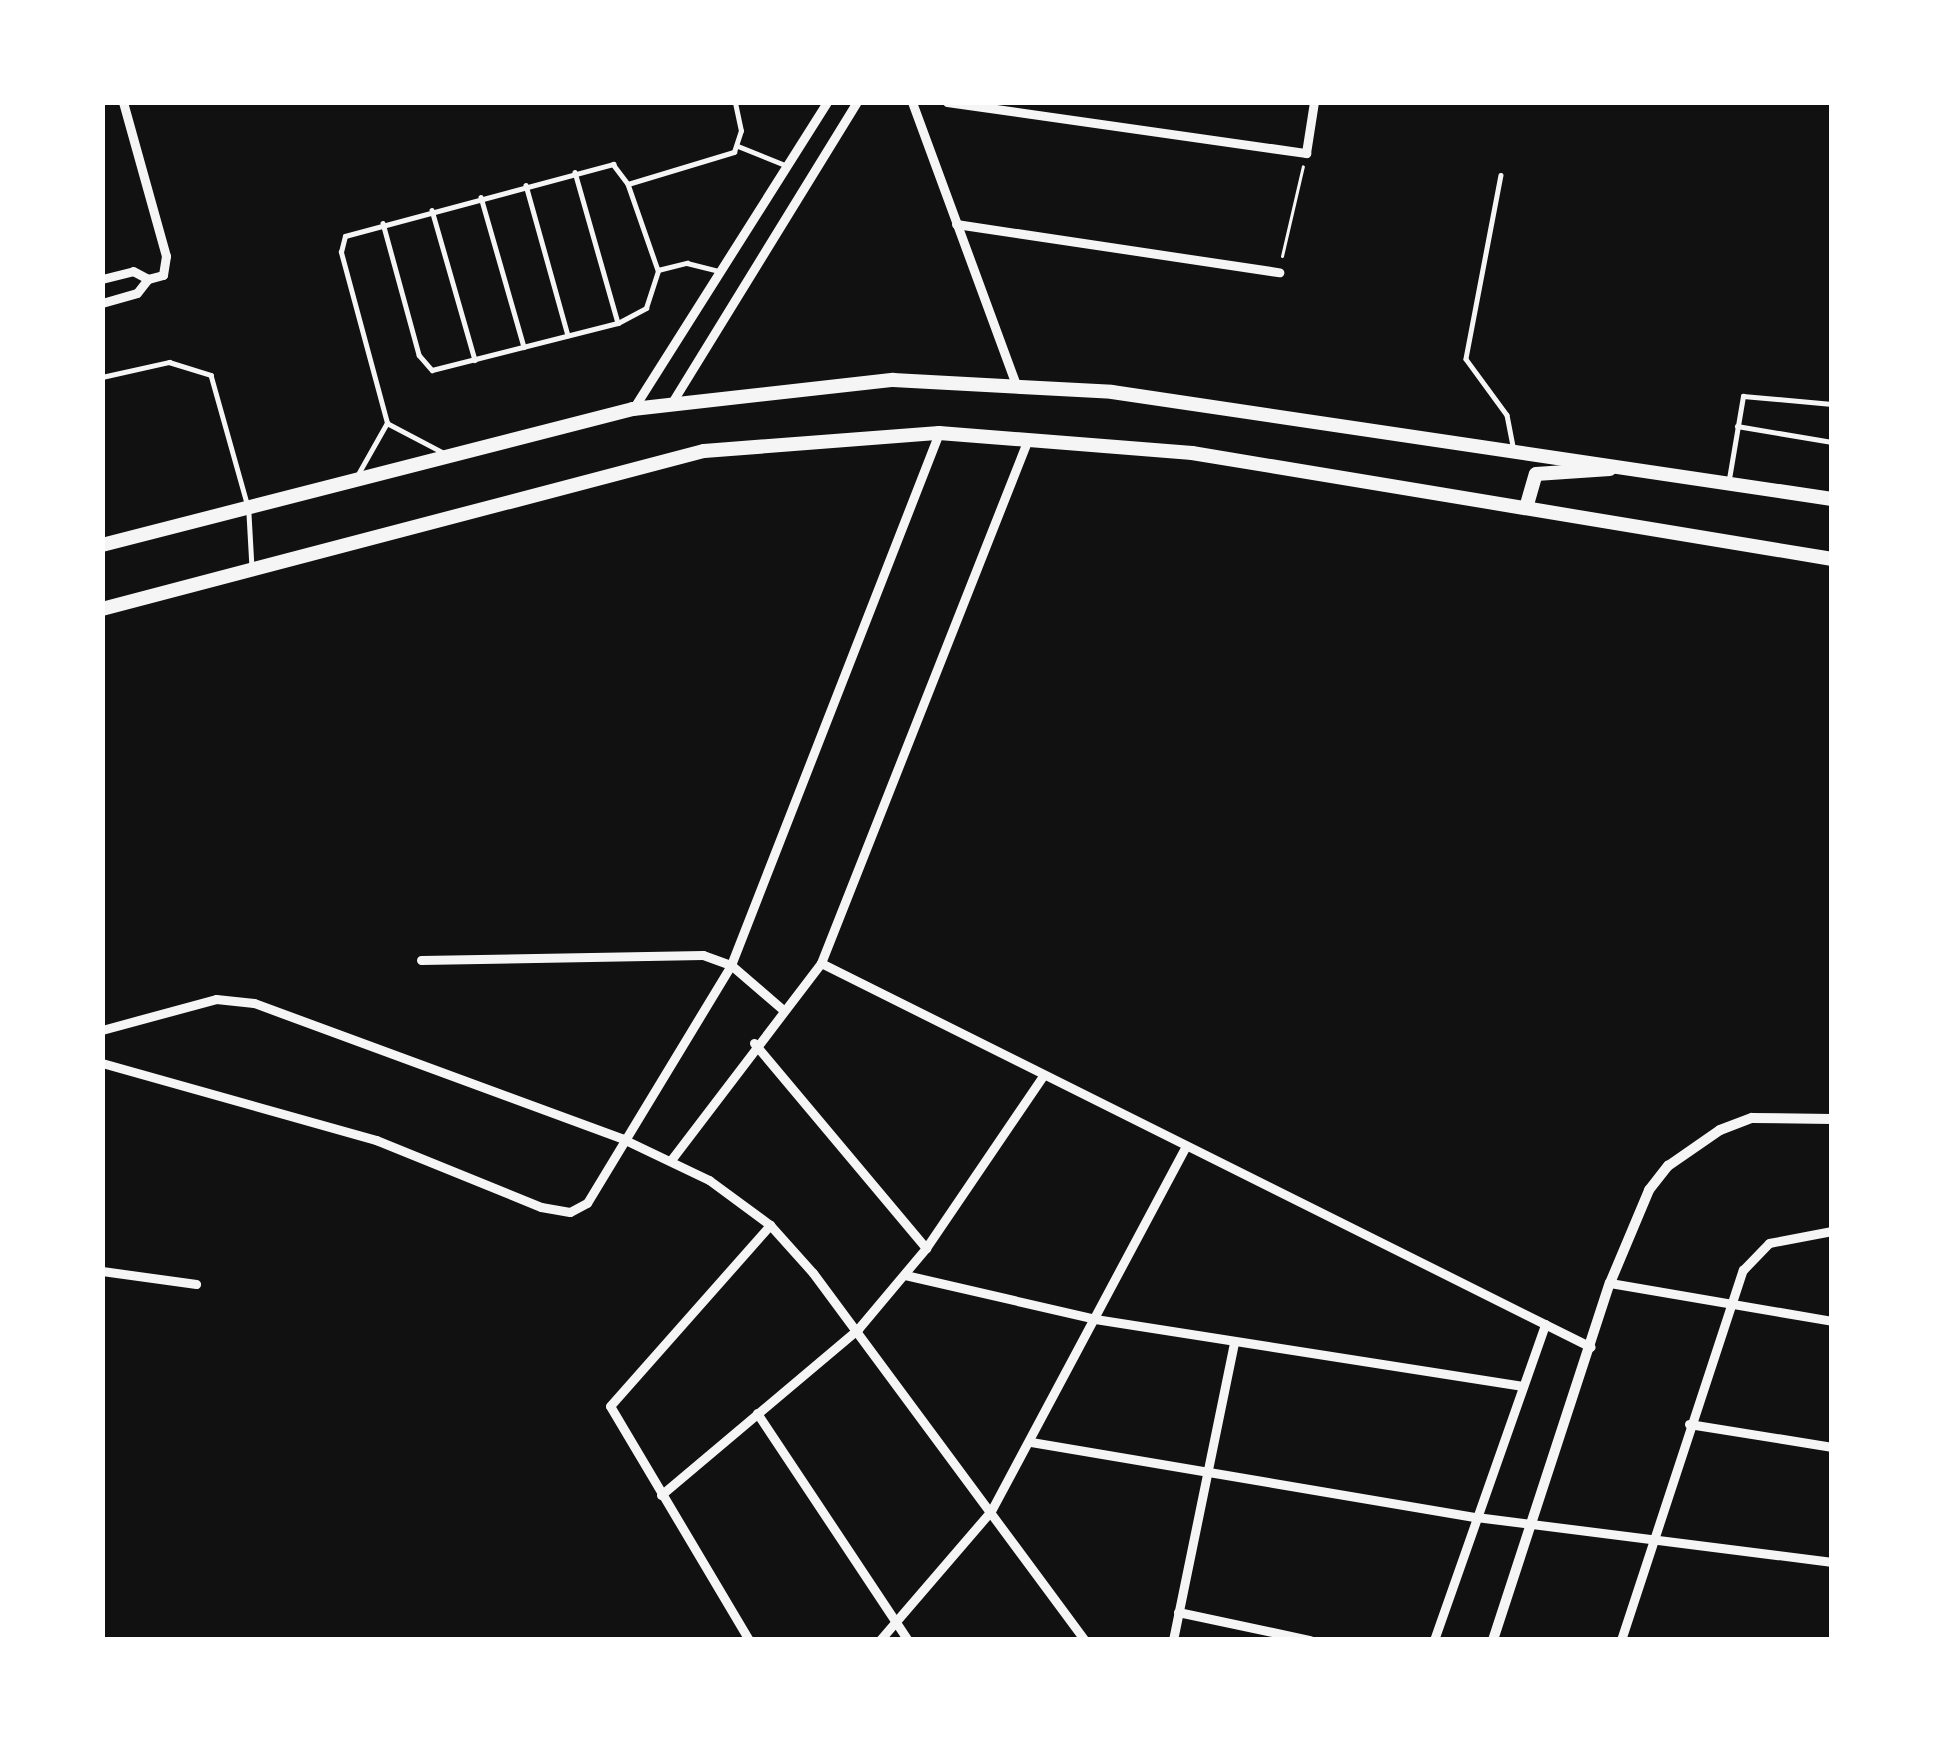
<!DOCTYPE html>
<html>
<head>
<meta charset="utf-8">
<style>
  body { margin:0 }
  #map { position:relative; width:1934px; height:1742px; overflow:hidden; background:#111; font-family:"Roboto Condensed",sans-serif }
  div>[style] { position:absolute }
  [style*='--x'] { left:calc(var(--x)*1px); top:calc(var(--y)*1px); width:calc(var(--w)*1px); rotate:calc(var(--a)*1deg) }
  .path>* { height:3px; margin:-1.5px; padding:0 1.5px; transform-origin:1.5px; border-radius:1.5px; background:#f5f5f5 }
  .service>* { height:4.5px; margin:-2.25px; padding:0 2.25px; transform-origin:2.25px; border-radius:2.25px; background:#f5f5f5 }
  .minor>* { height:9px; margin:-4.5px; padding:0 4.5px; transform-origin:4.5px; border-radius:4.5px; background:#f5f5f5 }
  .tertiary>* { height:10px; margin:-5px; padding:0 5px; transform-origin:5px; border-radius:5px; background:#f5f5f5 }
  .primary>* { height:14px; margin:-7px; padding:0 7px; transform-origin:7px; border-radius:7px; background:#f5f5f5 }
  span { translate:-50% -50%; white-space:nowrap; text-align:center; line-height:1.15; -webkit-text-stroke:9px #fff; paint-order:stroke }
  .frame { position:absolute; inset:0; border:105px solid #fff; pointer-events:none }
</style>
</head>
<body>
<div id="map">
  <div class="path">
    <i style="--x:1282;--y:256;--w:92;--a:-76.9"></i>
  </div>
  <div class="service">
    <i style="--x:738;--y:146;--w:51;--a:22"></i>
    <i style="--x:575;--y:172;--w:157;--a:74.1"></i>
    <i style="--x:1501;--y:175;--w:187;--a:100.8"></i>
    <i style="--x:1466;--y:359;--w:69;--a:53.8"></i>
    <i style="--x:1507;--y:415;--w:36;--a:79"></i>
    <i style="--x:628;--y:184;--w:111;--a:-16.8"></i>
    <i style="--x:734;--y:152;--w:22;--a:-72"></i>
    <i style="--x:741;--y:131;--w:30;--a:-102"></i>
    <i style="--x:526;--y:185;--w:156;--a:74.4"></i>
    <i style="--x:481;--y:197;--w:156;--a:74"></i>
    <i style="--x:432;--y:210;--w:156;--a:74"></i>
    <i style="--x:383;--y:223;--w:137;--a:74.7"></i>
    <i style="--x:419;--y:355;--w:20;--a:49"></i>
    <i style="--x:432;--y:370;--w:192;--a:-14.2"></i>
    <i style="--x:618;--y:323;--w:32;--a:-28"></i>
    <i style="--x:646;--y:308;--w:40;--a:-72"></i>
    <i style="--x:102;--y:377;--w:69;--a:-12.6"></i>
    <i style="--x:169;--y:362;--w:44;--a:17.2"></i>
    <i style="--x:211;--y:375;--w:133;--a:74.3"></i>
    <i style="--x:387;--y:423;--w:67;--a:27.7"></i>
    <i style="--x:1737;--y:426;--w:96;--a:9.6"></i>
    <i style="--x:357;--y:476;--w:61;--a:-60.5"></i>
    <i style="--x:387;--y:423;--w:177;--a:-105.1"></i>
    <i style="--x:341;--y:252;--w:16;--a:-76"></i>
    <i style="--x:345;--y:236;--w:278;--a:-15"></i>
    <i style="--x:613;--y:164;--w:25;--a:53"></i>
    <i style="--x:628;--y:184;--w:91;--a:70.8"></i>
    <i style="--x:658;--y:270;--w:30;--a:-14"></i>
    <i style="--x:687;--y:263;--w:33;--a:14"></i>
    <i style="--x:1729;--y:479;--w:84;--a:-80.4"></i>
    <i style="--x:1743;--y:396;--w:89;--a:5.1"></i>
    <i style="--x:249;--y:514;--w:54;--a:86.8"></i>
  </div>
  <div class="minor">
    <i style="--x:123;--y:102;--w:160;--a:74.4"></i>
    <i style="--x:166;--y:256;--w:19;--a:99"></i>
    <i style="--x:163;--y:275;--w:16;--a:165"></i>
    <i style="--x:912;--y:102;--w:298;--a:69.8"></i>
    <i style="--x:947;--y:102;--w:363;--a:8.1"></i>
    <i style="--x:1306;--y:153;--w:52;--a:-81.1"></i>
    <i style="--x:956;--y:224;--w:327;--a:8.5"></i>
    <i style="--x:102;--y:279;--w:32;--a:-14"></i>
    <i style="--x:133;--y:271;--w:17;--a:28"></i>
    <i style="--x:102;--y:303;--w:36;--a:-16"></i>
    <i style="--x:137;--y:293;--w:18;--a:-52"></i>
    <i style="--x:671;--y:404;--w:355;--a:-58.4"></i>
    <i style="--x:633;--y:409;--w:363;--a:-57.7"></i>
    <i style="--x:421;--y:960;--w:282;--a:-1"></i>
    <i style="--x:703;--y:955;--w:30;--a:20"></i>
    <i style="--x:731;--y:965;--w:66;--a:40.7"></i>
    <i style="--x:821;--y:963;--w:860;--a:26.51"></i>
    <i style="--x:102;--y:1030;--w:118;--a:-15.2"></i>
    <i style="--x:216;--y:999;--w:38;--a:6"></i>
    <i style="--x:254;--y:1003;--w:391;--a:20.2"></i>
    <i style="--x:621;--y:1138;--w:98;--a:25.5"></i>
    <i style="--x:709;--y:1180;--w:76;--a:36.4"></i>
    <i style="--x:770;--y:1225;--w:64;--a:48.1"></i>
    <i style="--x:813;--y:1273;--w:457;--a:53.5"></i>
    <i style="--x:754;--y:1043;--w:268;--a:50"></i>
    <i style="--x:102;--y:1063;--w:285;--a:15.7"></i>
    <i style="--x:376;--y:1140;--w:178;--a:22.1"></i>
    <i style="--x:541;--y:1207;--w:29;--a:10"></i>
    <i style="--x:570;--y:1212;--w:19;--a:-28"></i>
    <i style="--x:587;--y:1203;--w:278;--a:-58.8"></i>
    <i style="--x:731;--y:965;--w:571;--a:-68.65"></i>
    <i style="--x:671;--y:1160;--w:248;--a:-52.7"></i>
    <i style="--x:821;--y:963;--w:563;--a:-68.44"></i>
    <i style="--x:102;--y:1271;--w:95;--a:7.9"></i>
    <i style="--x:905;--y:1275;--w:195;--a:13"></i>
    <i style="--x:1095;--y:1319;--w:433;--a:8.9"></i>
    <i style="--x:1610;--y:1283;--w:225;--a:9.7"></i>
    <i style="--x:757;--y:1413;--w:273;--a:56.4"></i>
    <i style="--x:1689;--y:1424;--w:145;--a:9.1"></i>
    <i style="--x:1031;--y:1442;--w:451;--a:9.6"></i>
    <i style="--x:1476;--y:1517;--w:359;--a:7.2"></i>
    <i style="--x:661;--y:1495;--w:258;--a:-40.1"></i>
    <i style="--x:858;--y:1329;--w:106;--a:-50"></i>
    <i style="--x:926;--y:1248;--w:208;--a:-55.8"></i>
    <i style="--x:1178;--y:1612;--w:135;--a:12"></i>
    <i style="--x:749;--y:1640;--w:272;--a:-120.7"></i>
    <i style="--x:610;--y:1406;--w:242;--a:-48.5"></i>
    <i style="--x:880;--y:1640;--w:170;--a:-49.3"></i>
    <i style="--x:991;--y:1511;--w:414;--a:-61.9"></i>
    <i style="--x:1173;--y:1640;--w:302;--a:-78.4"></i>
    <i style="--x:1434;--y:1640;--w:335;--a:-70.6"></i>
    <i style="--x:1621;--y:1640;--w:390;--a:-71.8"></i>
    <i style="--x:1743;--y:1270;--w:37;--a:-46"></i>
    <i style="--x:1769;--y:1243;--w:64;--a:-10.8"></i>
  </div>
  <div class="tertiary">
    <i style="--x:1493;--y:1640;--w:376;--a:-71.9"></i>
    <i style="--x:1610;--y:1283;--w:101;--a:-67.2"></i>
    <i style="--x:1649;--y:1190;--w:31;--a:-52"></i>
    <i style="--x:1668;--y:1166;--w:63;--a:-34.7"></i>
    <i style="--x:1720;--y:1130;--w:34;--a:-21"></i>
    <i style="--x:1752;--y:1118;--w:80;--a:0.7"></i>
  </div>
  <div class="primary">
    <i style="--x:1526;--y:508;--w:35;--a:-74"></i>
    <i style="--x:1536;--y:474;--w:74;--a:-3.9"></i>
    <i style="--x:102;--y:545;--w:548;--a:-14.37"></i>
    <i style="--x:633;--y:409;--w:262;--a:-6.4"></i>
    <i style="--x:893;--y:380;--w:219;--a:3.1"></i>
    <i style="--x:1112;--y:392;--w:728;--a:8.45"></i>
    <i style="--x:102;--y:609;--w:622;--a:-14.71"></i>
    <i style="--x:704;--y:451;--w:236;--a:-4.4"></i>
    <i style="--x:939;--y:433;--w:254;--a:4.5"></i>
    <i style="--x:1192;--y:453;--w:649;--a:9.4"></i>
  </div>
  <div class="frame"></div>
</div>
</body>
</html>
